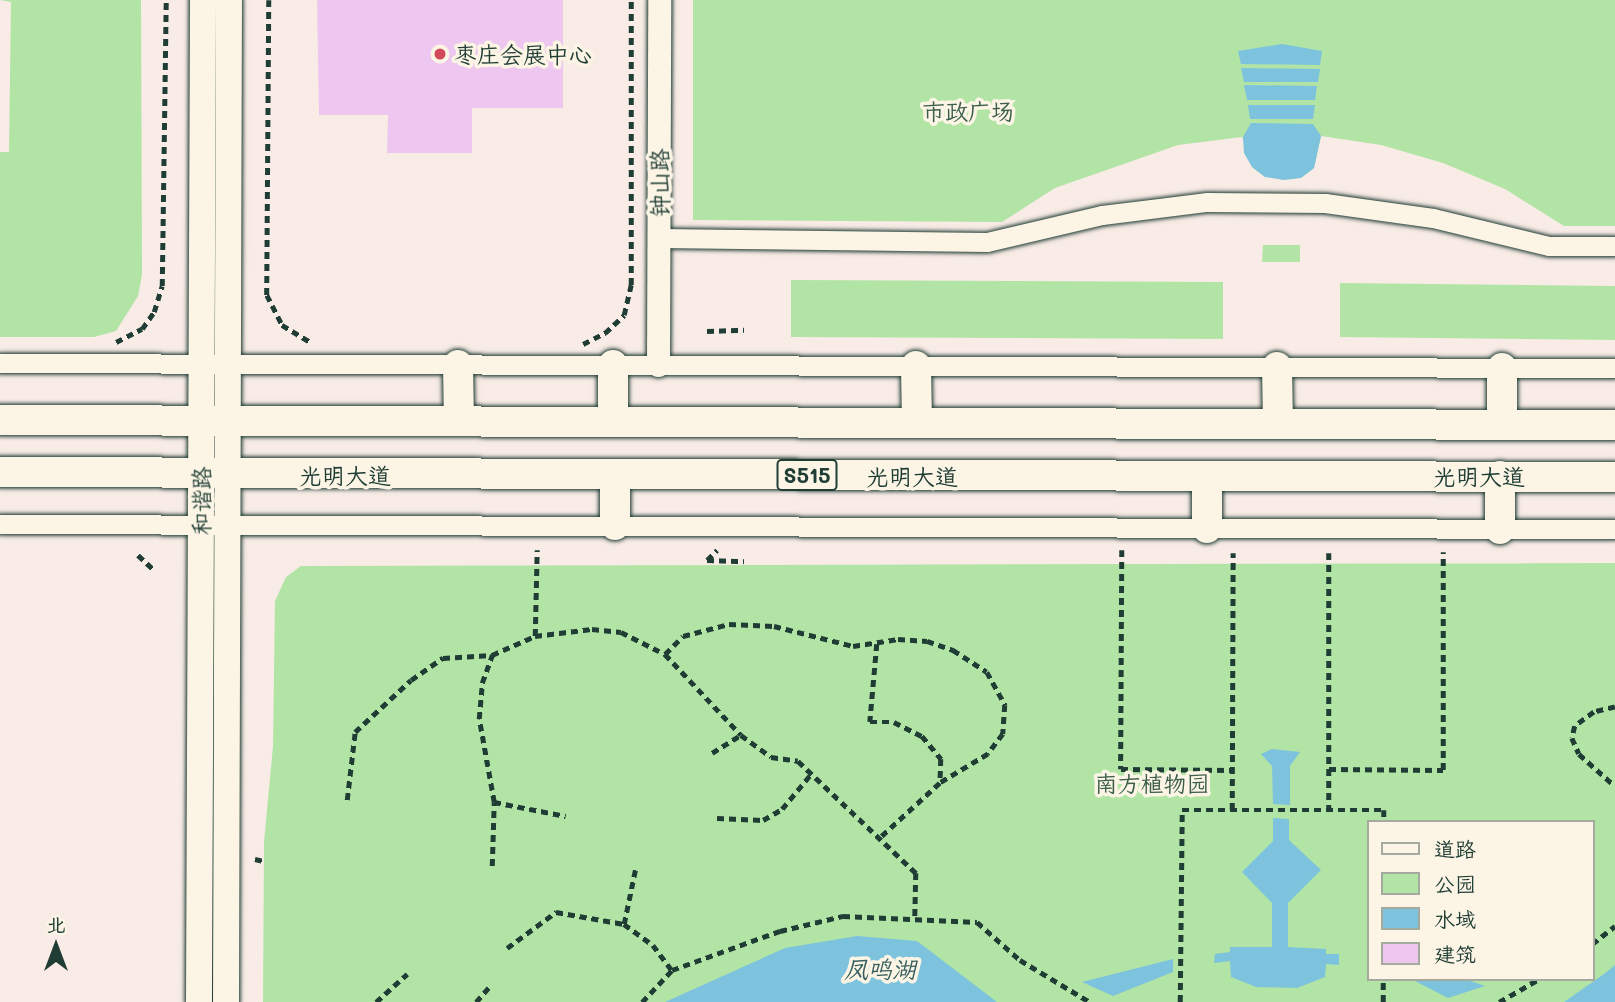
<!DOCTYPE html>
<html>
<head>
<meta charset="utf-8">
<style>
  body { margin:0 }
  #map { position:relative; width:1615px; height:1002px; overflow:hidden; background:#f9ece7; font-family:Mali,"LXGW WenKai TC",sans-serif }
  div>[style] { position:absolute }
  [style*='--x'] { left:calc(var(--x)*1px); top:calc(var(--y)*1px); width:calc(var(--w)*1px); rotate:calc(var(--a)*1deg) }
  .green>* { inset:0; background:#b2e4a5 }
  .water>* { inset:0; background:#7dc3de }
  .building>* { inset:0; background:#edc7f0 }
  .path>* { height:4.5px; margin-top:-2.25px; transform-origin:0; background:repeating-linear-gradient(90deg,#1f3d34 0 7px,transparent 0 12px) }
  .roads { filter:drop-shadow(0 0 2px #1f3d34) drop-shadow(0 0 2px #1f3d34) }
  .minor>* { height:19px; margin:-9.5px; padding:0 9.5px; transform-origin:9.5px; border-radius:9.5px; background:#fcf5e5 }
  .tertiary>* { height:23px; margin:-11.5px; padding:0 11.5px; transform-origin:11.5px; border-radius:11.5px; background:#fcf5e5 }
  .secondary>* { height:26px; margin:-13px; padding:0 13px; transform-origin:13px; border-radius:13px; background:#fcf5e5 }
  .primary>* { height:30px; margin:-15px; padding:0 15px; transform-origin:15px; border-radius:15px; background:#fcf5e5 }
  .dots>* { width:19px; height:19px; translate:-50% -50%; box-sizing:border-box; border:4px solid #fcf5e5; border-radius:50% }
  span { translate:-50% -50%; white-space:nowrap; text-align:center; line-height:1.15; -webkit-text-stroke:7px #fcf5e5; paint-order:stroke }
  .shield-label span { padding:2px 5px; background:#fcf5e5; border:2px solid; border-radius:5px; -webkit-text-stroke-width:0 }
  .shield-label { font-size:21px; color:#1f3d34; font-weight:700 }
  .poi-label { font-size:23px; color:#1f3d34 }
  .left { translate:0 -50%; text-align:left }
  .park-label { font-size:23px; color:#3c5e4b }
  .street-label { font-size:23px; color:#1f3d34 }
  .water-label { font-size:24px; color:#365e5e; font-style:italic }
  .legend { position:absolute; left:1367px; top:820px; width:228px; height:161px; box-sizing:border-box; background:#fcf5e5; border:2px solid #a4ab9e; margin:0; padding:9px 12px; list-style:none; font-size:21px; color:#1f3d34 }
  .legend li { display:flex; align-items:center; gap:14px; height:35px }
  .legend b { width:35px; border:2px solid #a4ab9e }
  .north { position:absolute; left:21px; top:911px; width:70px; height:70px; -webkit-text-stroke:5px #fcf5e5; paint-order:stroke; rotate:0deg; font-size:19px; font-weight:700; line-height:28px; text-align:center; color:#1f3d34 }
  .north::after { content:''; display:block; margin:auto; width:24px; height:32px; background:#1f3d34; clip-path:polygon(50% 0,100% 100%,50% 72%,0 100%) }
</style>
</head>
<body>
<div id="map">
  <div class="green">
    <i style="clip-path:polygon(0 0,141px 0,142px 275px,138px 296px,116px 331px,94px 337px,0 337px,0 152px,9px 152px,11px 2px)"></i>
    <i style="clip-path:polygon(693px 0,1615px 0,1615px 226px,1564px 226px,1505px 189px,1443px 163px,1381px 145px,1321px 136px,1314px 168px,1301px 178px,1265px 177px,1252px 167px,1242px 137px,1178px 145px,1055px 188px,1002px 222px,693px 220px)"></i>
    <i style="clip-path:polygon(1263px 245px,1300px 245px,1300px 262px,1262px 262px)"></i>
    <i style="clip-path:polygon(791px 280px,1223px 282px,1223px 339px,791px 337px)"></i>
    <i style="clip-path:polygon(1340px 283px,1615px 286px,1615px 340px,1340px 337px)"></i>
    <i style="clip-path:polygon(evenodd,1615px 563px,1615px 1002px,263px 1002px,264px 842px,273px 746px,275px 601px,286px 577px,301px 566px,1615px 563px,1368px 822px,1592px 822px,1592px 979px,1368px 979px,1368px 822px)"></i>
  </div>
  <div class="water">
    <i style="clip-path:polygon(1282px 44px,1322px 51px,1320px 65px,1241px 64px,1238px 51px)"></i>
    <i style="clip-path:polygon(1241px 68px,1320px 69px,1318px 82px,1244px 82px)"></i>
    <i style="clip-path:polygon(1244px 85px,1317px 86px,1315px 100px,1247px 100px)"></i>
    <i style="clip-path:polygon(1248px 105px,1315px 105px,1313px 119px,1250px 119px)"></i>
    <i style="clip-path:polygon(1251px 123px,1313px 124px,1321px 136px,1314px 168px,1301px 178px,1284px 180px,1265px 177px,1252px 167px,1244px 153px,1243px 137px)"></i>
    <i style="clip-path:polygon(1272px 749px,1300px 752px,1290px 766px,1290px 805px,1273px 804px,1272px 766px,1261px 754px)"></i>
    <i style="clip-path:polygon(1273px 818px,1289px 819px,1289px 840px,1321px 870px,1288px 903px,1288px 947px,1326px 949px,1326px 954px,1339px 954px,1339px 965px,1326px 964px,1325px 977px,1297px 988px,1256px 987px,1231px 977px,1230px 961px,1214px 963px,1215px 954px,1230px 952px,1230px 947px,1272px 947px,1272px 903px,1242px 872px,1273px 841px)"></i>
    <i style="clip-path:polygon(857px 936px,917px 941px,997px 1002px,665px 1002px,785px 948px)"></i>
    <i style="clip-path:polygon(1173px 959px,1173px 972px,1113px 996px,1082px 982px)"></i>
    <i style="clip-path:polygon(1615px 965px,1615px 1002px,1564px 1002px,1604px 974px)"></i>
    <i style="clip-path:polygon(1411px 979px,1465px 979px,1485px 986px,1448px 998px)"></i>
  </div>
  <div class="building">
    <i style="clip-path:polygon(317px 0,563px 0,563px 108px,472px 108px,472px 153px,387px 153px,388px 115px,319px 115px)"></i>
  </div>
  <div class="path">
    <i style="--x:269;--y:0;--w:295;--a:90.4"></i>
    <i style="--x:267;--y:295;--w:34;--a:63"></i>
    <i style="--x:282;--y:325;--w:35;--a:31"></i>
    <i style="--x:707;--y:331;--w:37;--a:-2"></i>
    <i style="--x:116;--y:342;--w:29;--a:-27"></i>
    <i style="--x:142;--y:329;--w:21;--a:-55"></i>
    <i style="--x:154;--y:312;--w:27;--a:-73"></i>
    <i style="--x:162;--y:286;--w:286;--a:-89.2"></i>
    <i style="--x:583;--y:344;--w:25;--a:-27"></i>
    <i style="--x:605;--y:333;--w:26;--a:-43"></i>
    <i style="--x:624;--y:315;--w:31;--a:-77"></i>
    <i style="--x:631;--y:285;--w:285;--a:-90"></i>
    <i style="--x:1122;--y:550;--w:219;--a:90.3"></i>
    <i style="--x:1121;--y:769;--w:112;--a:0.5"></i>
    <i style="--x:1329;--y:553;--w:257;--a:90"></i>
    <i style="--x:138;--y:555;--w:22;--a:43"></i>
    <i style="--x:707;--y:560;--w:37;--a:2"></i>
    <i style="--x:707;--y:560;--w:14;--a:-45"></i>
    <i style="--x:535;--y:636;--w:57;--a:-7"></i>
    <i style="--x:592;--y:629;--w:29;--a:6"></i>
    <i style="--x:621;--y:632;--w:49;--a:26.6"></i>
    <i style="--x:665;--y:654;--w:111;--a:46.8"></i>
    <i style="--x:741;--y:735;--w:37;--a:36"></i>
    <i style="--x:771;--y:757;--w:27;--a:8"></i>
    <i style="--x:798;--y:761;--w:163;--a:43.5"></i>
    <i style="--x:916;--y:873;--w:44;--a:91.3"></i>
    <i style="--x:877;--y:644;--w:78;--a:95.1"></i>
    <i style="--x:870;--y:722;--w:24;--a:0"></i>
    <i style="--x:894;--y:722;--w:31;--a:27"></i>
    <i style="--x:922;--y:736;--w:30;--a:50"></i>
    <i style="--x:941;--y:759;--w:24;--a:92"></i>
    <i style="--x:665;--y:654;--w:25;--a:-45"></i>
    <i style="--x:683;--y:636;--w:48;--a:-14.6"></i>
    <i style="--x:729;--y:624;--w:45;--a:2.5"></i>
    <i style="--x:774;--y:626;--w:81;--a:14.2"></i>
    <i style="--x:853;--y:646;--w:46;--a:-8.8"></i>
    <i style="--x:898;--y:639;--w:29;--a:4"></i>
    <i style="--x:927;--y:641;--w:28;--a:19"></i>
    <i style="--x:953;--y:650;--w:40;--a:32.9"></i>
    <i style="--x:987;--y:672;--w:38;--a:61"></i>
    <i style="--x:1005;--y:705;--w:29;--a:94"></i>
    <i style="--x:1003;--y:734;--w:25;--a:127"></i>
    <i style="--x:988;--y:754;--w:56;--a:148.9"></i>
    <i style="--x:940;--y:783;--w:80;--a:137.5"></i>
    <i style="--x:1615;--y:707;--w:22;--a:167"></i>
    <i style="--x:1594;--y:712;--w:24;--a:144"></i>
    <i style="--x:1575;--y:726;--w:12;--a:104"></i>
    <i style="--x:1572;--y:738;--w:17;--a:66"></i>
    <i style="--x:1579;--y:754;--w:48;--a:41.6"></i>
    <i style="--x:712;--y:753;--w:34;--a:-32"></i>
    <i style="--x:1329;--y:769;--w:114;--a:0.5"></i>
    <i style="--x:1443;--y:770;--w:218;--a:-90"></i>
    <i style="--x:347;--y:800;--w:68;--a:-83.3"></i>
    <i style="--x:355;--y:732;--w:76;--a:-42.9"></i>
    <i style="--x:411;--y:680;--w:39;--a:-35"></i>
    <i style="--x:443;--y:658;--w:49;--a:-3.5"></i>
    <i style="--x:494;--y:802;--w:73;--a:11"></i>
    <i style="--x:1232;--y:810;--w:257;--a:-89.8"></i>
    <i style="--x:717;--y:818;--w:46;--a:2.5"></i>
    <i style="--x:763;--y:820;--w:22;--a:-30"></i>
    <i style="--x:782;--y:809;--w:45;--a:-50.4"></i>
    <i style="--x:255;--y:859;--w:9;--a:13"></i>
    <i style="--x:492;--y:866;--w:64;--a:-88.2"></i>
    <i style="--x:494;--y:802;--w:84;--a:-100.2"></i>
    <i style="--x:479;--y:719;--w:36;--a:-85"></i>
    <i style="--x:482;--y:683;--w:30;--a:-70"></i>
    <i style="--x:492;--y:655;--w:47;--a:-23.8"></i>
    <i style="--x:535;--y:636;--w:86;--a:-88.7"></i>
    <i style="--x:624;--y:924;--w:59;--a:-78.3"></i>
    <i style="--x:1592;--y:944;--w:29;--a:-38"></i>
    <i style="--x:507;--y:948;--w:61;--a:-36.3"></i>
    <i style="--x:556;--y:912;--w:69;--a:10"></i>
    <i style="--x:624;--y:924;--w:36;--a:36"></i>
    <i style="--x:653;--y:945;--w:31;--a:53"></i>
    <i style="--x:376;--y:1002;--w:42;--a:-42.1"></i>
    <i style="--x:476;--y:1002;--w:21;--a:-49"></i>
    <i style="--x:642;--y:1002;--w:44;--a:-46.8"></i>
    <i style="--x:672;--y:970;--w:115;--a:-19.9"></i>
    <i style="--x:780;--y:931;--w:65;--a:-13.4"></i>
    <i style="--x:843;--y:916;--w:134;--a:2.6"></i>
    <i style="--x:977;--y:922;--w:57;--a:41.5"></i>
    <i style="--x:1020;--y:960;--w:82;--a:31"></i>
    <i style="--x:1180;--y:1002;--w:192;--a:-89.4"></i>
    <i style="--x:1182;--y:810;--w:202;--a:0"></i>
    <i style="--x:1384;--y:810;--w:12;--a:90"></i>
    <i style="--x:1383;--y:1002;--w:23;--a:-90"></i>
    <i style="--x:1499;--y:1002;--w:46;--a:-29.9"></i>
  </div>
  <div class="roads">
    <div class="minor">
      <i style="--x:659;--y:238;--w:328;--a:0.7"></i>
      <i style="--x:987;--y:242;--w:118;--a:-13.2"></i>
      <i style="--x:1102;--y:215;--w:106;--a:-7.1"></i>
      <i style="--x:1207;--y:202;--w:118;--a:0.5"></i>
      <i style="--x:1325;--y:203;--w:109;--a:7.9"></i>
      <i style="--x:1433;--y:218;--w:119;--a:13.6"></i>
      <i style="--x:1549;--y:246;--w:66;--a:0"></i>
      <i style="--x:0;--y:363;--w:1615;--a:0.18"></i>
      <i style="--x:0;--y:524;--w:1615;--a:0.18"></i>
    </div>
    <div class="tertiary">
      <i style="--x:658;--y:365;--w:365;--a:-89.8"></i>
    </div>
    <div class="secondary">
      <i style="--x:199;--y:1002;--w:1002;--a:-89.77"></i>
      <i style="--x:226;--y:1002;--w:1002;--a:-89.83"></i>
    </div>
    <div class="primary">
      <i style="--x:458;--y:365;--w:55;--a:89"></i>
      <i style="--x:916;--y:366;--w:56;--a:89"></i>
      <i style="--x:1277;--y:367;--w:57;--a:89"></i>
      <i style="--x:1502;--y:368;--w:57;--a:90"></i>
      <i style="--x:0;--y:420;--w:1615;--a:0.18"></i>
      <i style="--x:613;--y:421;--w:56;--a:-90"></i>
      <i style="--x:0;--y:472;--w:1615;--a:0.18"></i>
      <i style="--x:615;--y:475;--w:50;--a:90"></i>
      <i style="--x:1207;--y:476;--w:52;--a:90"></i>
      <i style="--x:1500;--y:476;--w:53;--a:90"></i>
    </div>
  </div>
  <div class="dots">
    <i style="left:440px;top:54px;background:#d1495b"></i>
  </div>
  <div class="shield-label">
    <span style="left:807px;top:475px">S515</span>
  </div>
  <div class="poi-label">
    <span class="left" style="left:454px;top:54px">枣庄会展中心</span>
  </div>
  <div class="park-label">
    <span style="left:968px;top:111px">市政广场</span>
    <span style="left:1152px;top:783px">南方植物园</span>
  </div>
  <div class="street-label">
    <span style="left:659px;top:183px;rotate:-90deg">钟山路</span>
    <span style="left:345px;top:475px">光明大道</span>
    <span style="left:912px;top:476px">光明大道</span>
    <span style="left:1479px;top:476px">光明大道</span>
    <span style="left:201px;top:501px;rotate:-90deg">和谐路</span>
  </div>
  <div class="water-label">
    <span style="left:880px;top:969px">凤鸣湖</span>
  </div>
  <ul class="legend">
  <li><b style="height:9px;background:#fcf5e5"></b>道路</li>
  <li><b style="height:19px;background:#b2e4a5"></b>公园</li>
  <li><b style="height:19px;background:#7dc3de"></b>水域</li>
  <li><b style="height:19px;background:#edc7f0"></b>建筑</li>
  </ul>
  <div class="north">北</div>
</div>
</body>
</html>
